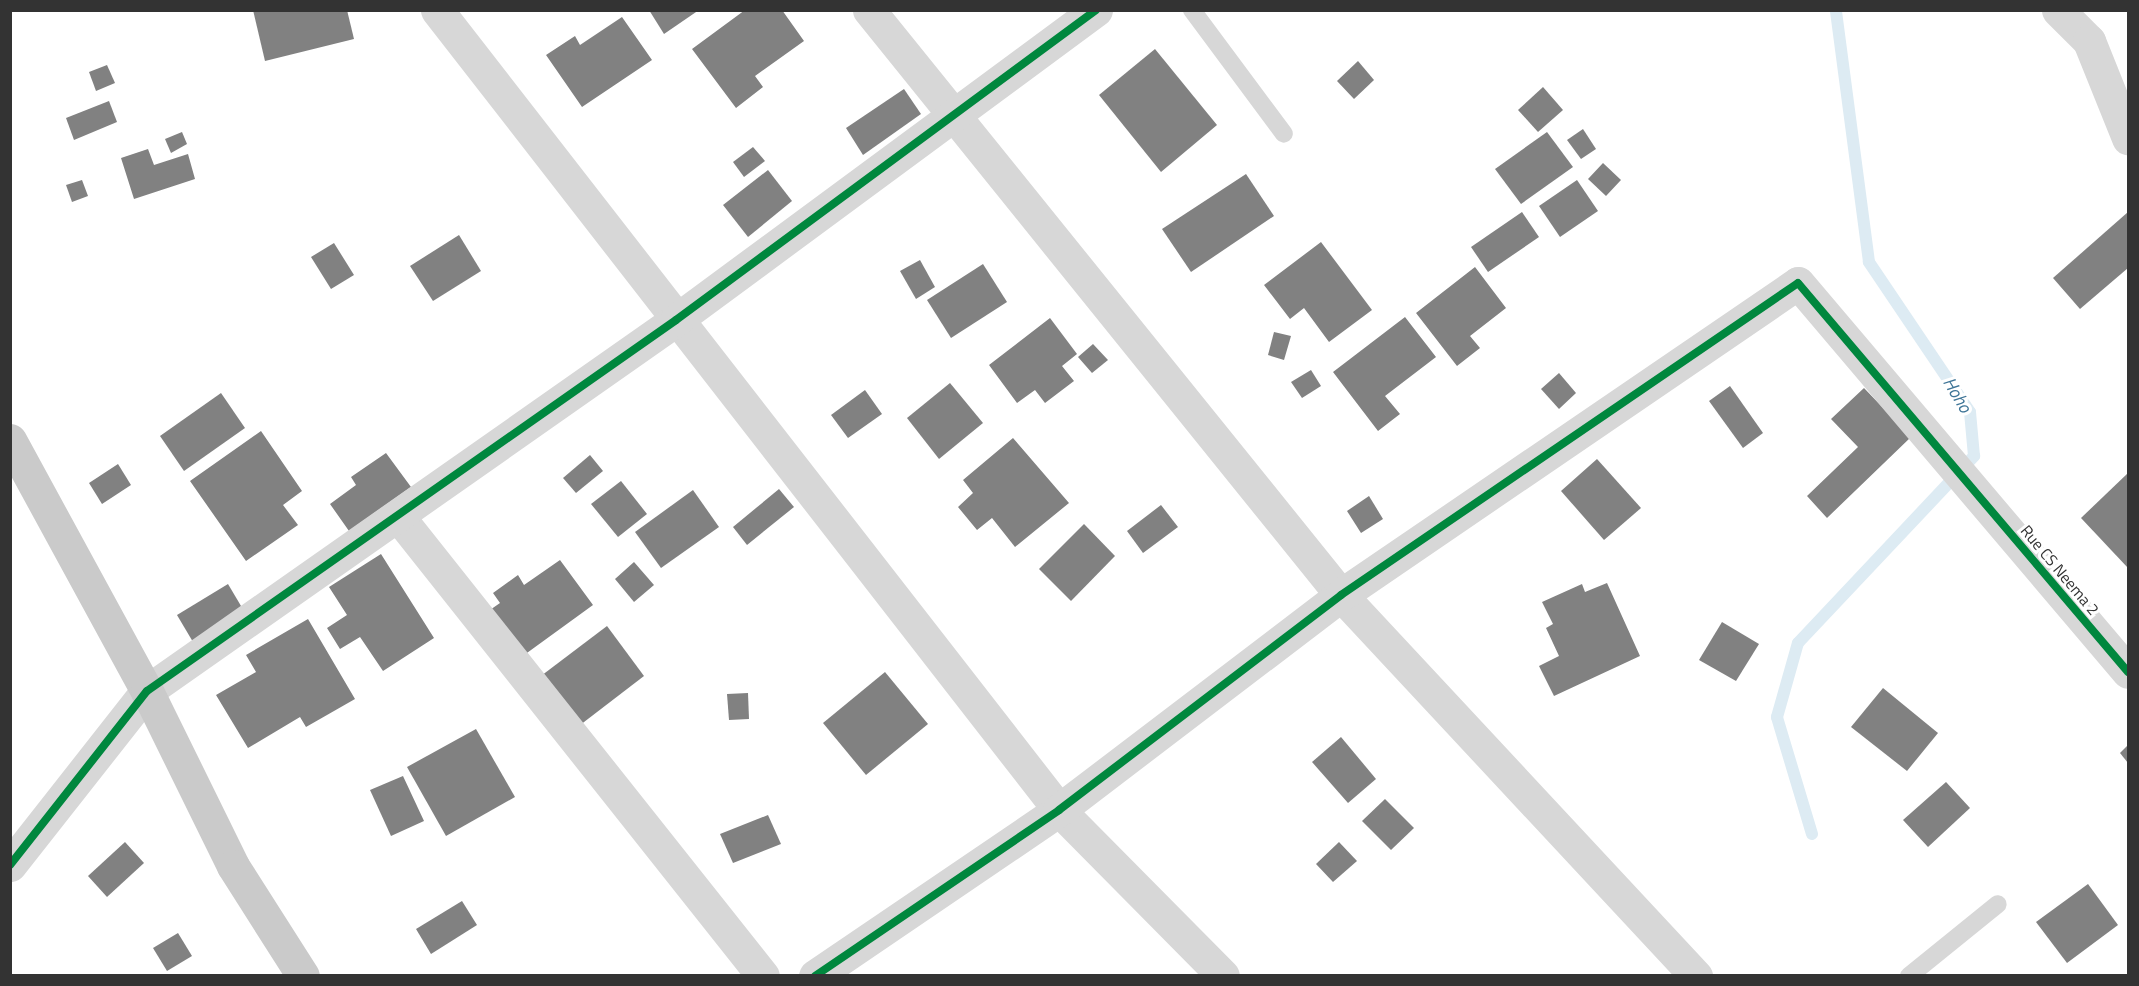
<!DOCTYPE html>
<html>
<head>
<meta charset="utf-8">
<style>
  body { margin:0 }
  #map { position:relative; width:2139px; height:986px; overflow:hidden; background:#fff; font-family:"Titillium Web",sans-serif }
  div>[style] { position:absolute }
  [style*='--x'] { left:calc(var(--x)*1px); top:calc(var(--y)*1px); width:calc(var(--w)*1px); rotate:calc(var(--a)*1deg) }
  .stream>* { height:12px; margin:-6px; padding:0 6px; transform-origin:6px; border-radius:6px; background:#ddebf3 }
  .building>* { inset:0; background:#818181 }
  .lane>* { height:18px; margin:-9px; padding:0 9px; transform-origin:9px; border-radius:9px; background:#d7d7d7 }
  .street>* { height:33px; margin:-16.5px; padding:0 16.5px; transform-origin:16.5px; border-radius:16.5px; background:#d7d7d7 }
  .primary>* { height:33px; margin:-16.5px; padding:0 16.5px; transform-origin:16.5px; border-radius:16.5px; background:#cacaca }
  .cycleway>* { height:8px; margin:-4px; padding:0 4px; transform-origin:4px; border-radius:4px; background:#00873e }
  span { translate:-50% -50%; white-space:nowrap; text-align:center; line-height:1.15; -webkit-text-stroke:6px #fff; paint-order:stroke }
  .street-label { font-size:16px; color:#333 }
  .water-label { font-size:18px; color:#3f7597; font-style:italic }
  .frame { position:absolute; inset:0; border:12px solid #333; pointer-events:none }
</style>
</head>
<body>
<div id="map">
  <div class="stream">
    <i style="--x:1812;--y:834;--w:122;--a:-106.7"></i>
    <i style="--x:1777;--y:717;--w:77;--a:-74.2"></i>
    <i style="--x:1798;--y:643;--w:257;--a:-46.7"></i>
    <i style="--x:1974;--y:456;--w:44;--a:-95.2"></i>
    <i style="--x:1970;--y:412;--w:181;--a:-124"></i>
    <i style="--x:1869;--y:262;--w:254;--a:-97.5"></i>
  </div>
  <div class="building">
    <i style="clip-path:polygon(253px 10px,347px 10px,354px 39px,265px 61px)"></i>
    <i style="clip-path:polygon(649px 10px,699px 10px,664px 34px)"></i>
    <i style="clip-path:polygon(745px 10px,782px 10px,804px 41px,755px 76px,763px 87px,736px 108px,692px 49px)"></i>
    <i style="clip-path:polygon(622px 17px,652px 60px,582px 107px,546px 55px,575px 36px,580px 45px)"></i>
    <i style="clip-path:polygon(1155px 49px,1217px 125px,1161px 172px,1099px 95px)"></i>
    <i style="clip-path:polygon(1358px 61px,1374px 80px,1354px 99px,1337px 81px)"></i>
    <i style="clip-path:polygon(107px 65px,115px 83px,96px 91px,89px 72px)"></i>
    <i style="clip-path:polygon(1543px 87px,1563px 110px,1538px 132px,1518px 110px)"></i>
    <i style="clip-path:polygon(904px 89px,921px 114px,863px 155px,846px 128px)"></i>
    <i style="clip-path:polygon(109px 101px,117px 122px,74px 140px,66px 118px)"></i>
    <i style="clip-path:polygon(1583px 129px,1596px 149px,1581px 159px,1567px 140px)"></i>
    <i style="clip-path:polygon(182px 132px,187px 144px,171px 153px,165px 139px)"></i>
    <i style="clip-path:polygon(1547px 132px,1573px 167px,1521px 204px,1495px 169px)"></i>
    <i style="clip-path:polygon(753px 147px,765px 161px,744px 177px,733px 162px)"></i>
    <i style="clip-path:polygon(148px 149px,154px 165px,188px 154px,195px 179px,134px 199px,121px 158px)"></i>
    <i style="clip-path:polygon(1603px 163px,1621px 180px,1606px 196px,1588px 179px)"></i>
    <i style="clip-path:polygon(768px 170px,792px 201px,748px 237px,723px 205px)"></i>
    <i style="clip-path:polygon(1246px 174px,1274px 216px,1191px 272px,1162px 229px)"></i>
    <i style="clip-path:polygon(82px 180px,88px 196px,72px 202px,66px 185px)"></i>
    <i style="clip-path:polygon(1577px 180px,1598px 211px,1560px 237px,1539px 206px)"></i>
    <i style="clip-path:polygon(1522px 212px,1539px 237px,1488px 272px,1471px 247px)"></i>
    <i style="clip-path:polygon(2128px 212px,2128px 268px,2080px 309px,2053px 278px)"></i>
    <i style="clip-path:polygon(459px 235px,481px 271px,433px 301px,410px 266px)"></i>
    <i style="clip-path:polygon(1321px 242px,1372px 310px,1329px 342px,1304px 308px,1290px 319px,1264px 285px)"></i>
    <i style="clip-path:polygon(334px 243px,354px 275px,331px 289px,311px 257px)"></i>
    <i style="clip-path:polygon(920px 260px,935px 287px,916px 299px,900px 271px)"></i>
    <i style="clip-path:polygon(983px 264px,1007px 302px,951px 338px,927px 300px)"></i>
    <i style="clip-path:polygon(1475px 267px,1506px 308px,1470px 336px,1480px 348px,1457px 366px,1416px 313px)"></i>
    <i style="clip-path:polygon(1405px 317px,1436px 357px,1385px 396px,1400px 414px,1378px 431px,1333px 372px)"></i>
    <i style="clip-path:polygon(1050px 318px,1077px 354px,1062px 366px,1074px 381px,1045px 403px,1035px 390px,1017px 403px,989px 365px)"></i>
    <i style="clip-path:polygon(1274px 332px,1291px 336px,1284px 360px,1268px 355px)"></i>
    <i style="clip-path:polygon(1093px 344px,1108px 360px,1092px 373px,1078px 357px)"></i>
    <i style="clip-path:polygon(1311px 370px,1321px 386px,1302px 398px,1291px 382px)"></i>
    <i style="clip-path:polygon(1559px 373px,1576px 393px,1559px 409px,1541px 389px)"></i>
    <i style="clip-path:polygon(950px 383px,983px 423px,939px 459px,907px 418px)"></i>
    <i style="clip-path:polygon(1730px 386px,1763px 433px,1743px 448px,1709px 401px)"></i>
    <i style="clip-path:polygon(1864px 388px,1911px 437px,1827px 518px,1807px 496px,1858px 447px,1831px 419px)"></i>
    <i style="clip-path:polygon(865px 390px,882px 414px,848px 438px,831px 415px)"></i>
    <i style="clip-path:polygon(221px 393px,245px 428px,184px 471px,160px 436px)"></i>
    <i style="clip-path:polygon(261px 431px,302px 491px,283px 505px,298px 525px,246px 561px,190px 481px)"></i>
    <i style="clip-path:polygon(1013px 438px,1069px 503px,1015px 547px,992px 518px,977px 530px,958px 507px,973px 493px,963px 480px)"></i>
    <i style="clip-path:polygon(386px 453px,411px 487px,349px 531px,330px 504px,356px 485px,351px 477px)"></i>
    <i style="clip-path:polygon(590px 455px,603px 471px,576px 493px,563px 478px)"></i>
    <i style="clip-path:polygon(1597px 459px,1641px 508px,1604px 540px,1561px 491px)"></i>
    <i style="clip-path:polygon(118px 464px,131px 485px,102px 504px,89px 483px)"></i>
    <i style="clip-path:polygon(2128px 473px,2128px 568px,2081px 518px)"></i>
    <i style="clip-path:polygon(621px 481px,647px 514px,618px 537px,591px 504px)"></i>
    <i style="clip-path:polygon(779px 489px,794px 507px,747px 545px,733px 527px)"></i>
    <i style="clip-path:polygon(693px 490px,719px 527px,661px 568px,635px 532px)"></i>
    <i style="clip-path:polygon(1369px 496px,1383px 519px,1361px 533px,1347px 511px)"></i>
    <i style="clip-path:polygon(1161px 505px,1178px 527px,1143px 553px,1127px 531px)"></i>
    <i style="clip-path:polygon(1084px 524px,1115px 556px,1071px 601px,1039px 569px)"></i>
    <i style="clip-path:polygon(381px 554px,434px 638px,383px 671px,360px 637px,340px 649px,327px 628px,347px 615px,329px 587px)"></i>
    <i style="clip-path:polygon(560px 560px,593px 605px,520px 658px,487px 612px,500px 603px,493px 593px,518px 575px,524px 585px)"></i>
    <i style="clip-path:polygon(634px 562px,654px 585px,634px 602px,615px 579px)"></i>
    <i style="clip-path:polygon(1607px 583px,1640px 656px,1554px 696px,1539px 666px,1559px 656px,1546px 628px,1553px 624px,1542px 602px,1582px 584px,1585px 592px)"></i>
    <i style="clip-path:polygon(228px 584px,244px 611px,193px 642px,177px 615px)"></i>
    <i style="clip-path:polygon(308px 619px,355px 699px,306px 727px,300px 717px,248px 748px,216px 695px,256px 672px,246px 655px)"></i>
    <i style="clip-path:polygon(1722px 622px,1759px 644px,1736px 681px,1699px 660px)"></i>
    <i style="clip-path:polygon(607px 626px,644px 676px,571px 732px,533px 682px)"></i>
    <i style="clip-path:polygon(885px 672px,928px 724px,866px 775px,823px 723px)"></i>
    <i style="clip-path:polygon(1883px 688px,1938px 733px,1907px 771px,1851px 727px)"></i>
    <i style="clip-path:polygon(748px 693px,749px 719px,729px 720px,727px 694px)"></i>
    <i style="clip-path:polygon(476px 729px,515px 797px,446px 836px,407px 767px)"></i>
    <i style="clip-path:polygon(1341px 737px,1376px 779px,1348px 803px,1312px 762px)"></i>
    <i style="clip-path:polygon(2128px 745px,2128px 763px,2120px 753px)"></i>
    <i style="clip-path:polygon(403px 776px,424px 821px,391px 836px,370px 790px)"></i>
    <i style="clip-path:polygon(1946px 782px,1970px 808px,1928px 847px,1903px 820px)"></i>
    <i style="clip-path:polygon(1385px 799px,1414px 828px,1391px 850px,1362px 821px)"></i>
    <i style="clip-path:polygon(768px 815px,781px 844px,733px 863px,720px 834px)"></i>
    <i style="clip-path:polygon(125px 842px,144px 863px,107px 897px,88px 876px)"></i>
    <i style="clip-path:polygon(1339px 842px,1357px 861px,1333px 882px,1316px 864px)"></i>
    <i style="clip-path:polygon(2088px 884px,2118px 925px,2067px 963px,2036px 922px)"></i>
    <i style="clip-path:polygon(462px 901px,477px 925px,431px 954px,416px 929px)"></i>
    <i style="clip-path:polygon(178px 933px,192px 956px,167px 971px,153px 948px)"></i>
  </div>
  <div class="lane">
    <i style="--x:1192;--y:10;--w:154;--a:53.4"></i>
    <i style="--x:1909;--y:976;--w:114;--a:-39"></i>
  </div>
  <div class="street">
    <i style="--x:437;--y:10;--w:1013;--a:52.13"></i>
    <i style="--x:1059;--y:810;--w:233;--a:45.3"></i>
    <i style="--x:869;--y:10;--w:752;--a:51.1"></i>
    <i style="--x:1341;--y:595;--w:521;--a:47.02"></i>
    <i style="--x:2058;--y:10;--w:44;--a:45"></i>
    <i style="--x:2089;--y:41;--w:105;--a:68.1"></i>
    <i style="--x:398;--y:516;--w:587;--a:51.57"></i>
    <i style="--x:10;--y:865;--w:221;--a:-51.8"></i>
    <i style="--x:147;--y:691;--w:646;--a:-35.04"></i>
    <i style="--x:676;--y:320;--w:522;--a:-36.43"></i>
    <i style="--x:815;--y:976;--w:295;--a:-34.2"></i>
    <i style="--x:1059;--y:810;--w:355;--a:-37.3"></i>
    <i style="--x:1341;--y:595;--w:553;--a:-34.32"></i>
    <i style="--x:1798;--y:283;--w:510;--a:49.69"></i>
  </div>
  <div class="primary">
    <i style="--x:10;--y:440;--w:286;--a:61.4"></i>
    <i style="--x:147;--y:691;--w:195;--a:63.8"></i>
    <i style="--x:233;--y:866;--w:130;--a:57.5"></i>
  </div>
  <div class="cycleway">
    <i style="--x:10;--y:865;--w:221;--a:-51.8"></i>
    <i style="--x:147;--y:691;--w:646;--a:-35.04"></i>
    <i style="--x:676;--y:320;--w:522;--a:-36.43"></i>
    <i style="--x:815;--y:976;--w:295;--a:-34.2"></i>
    <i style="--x:1059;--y:810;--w:355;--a:-37.3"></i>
    <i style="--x:1341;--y:595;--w:553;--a:-34.32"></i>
    <i style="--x:1798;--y:283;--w:510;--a:49.69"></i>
  </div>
  <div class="street-label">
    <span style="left:2060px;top:570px;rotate:50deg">Rue CS Neema 2</span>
  </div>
  <div class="water-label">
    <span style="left:1957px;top:395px;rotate:59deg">Hoho</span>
  </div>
  <div class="frame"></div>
</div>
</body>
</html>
